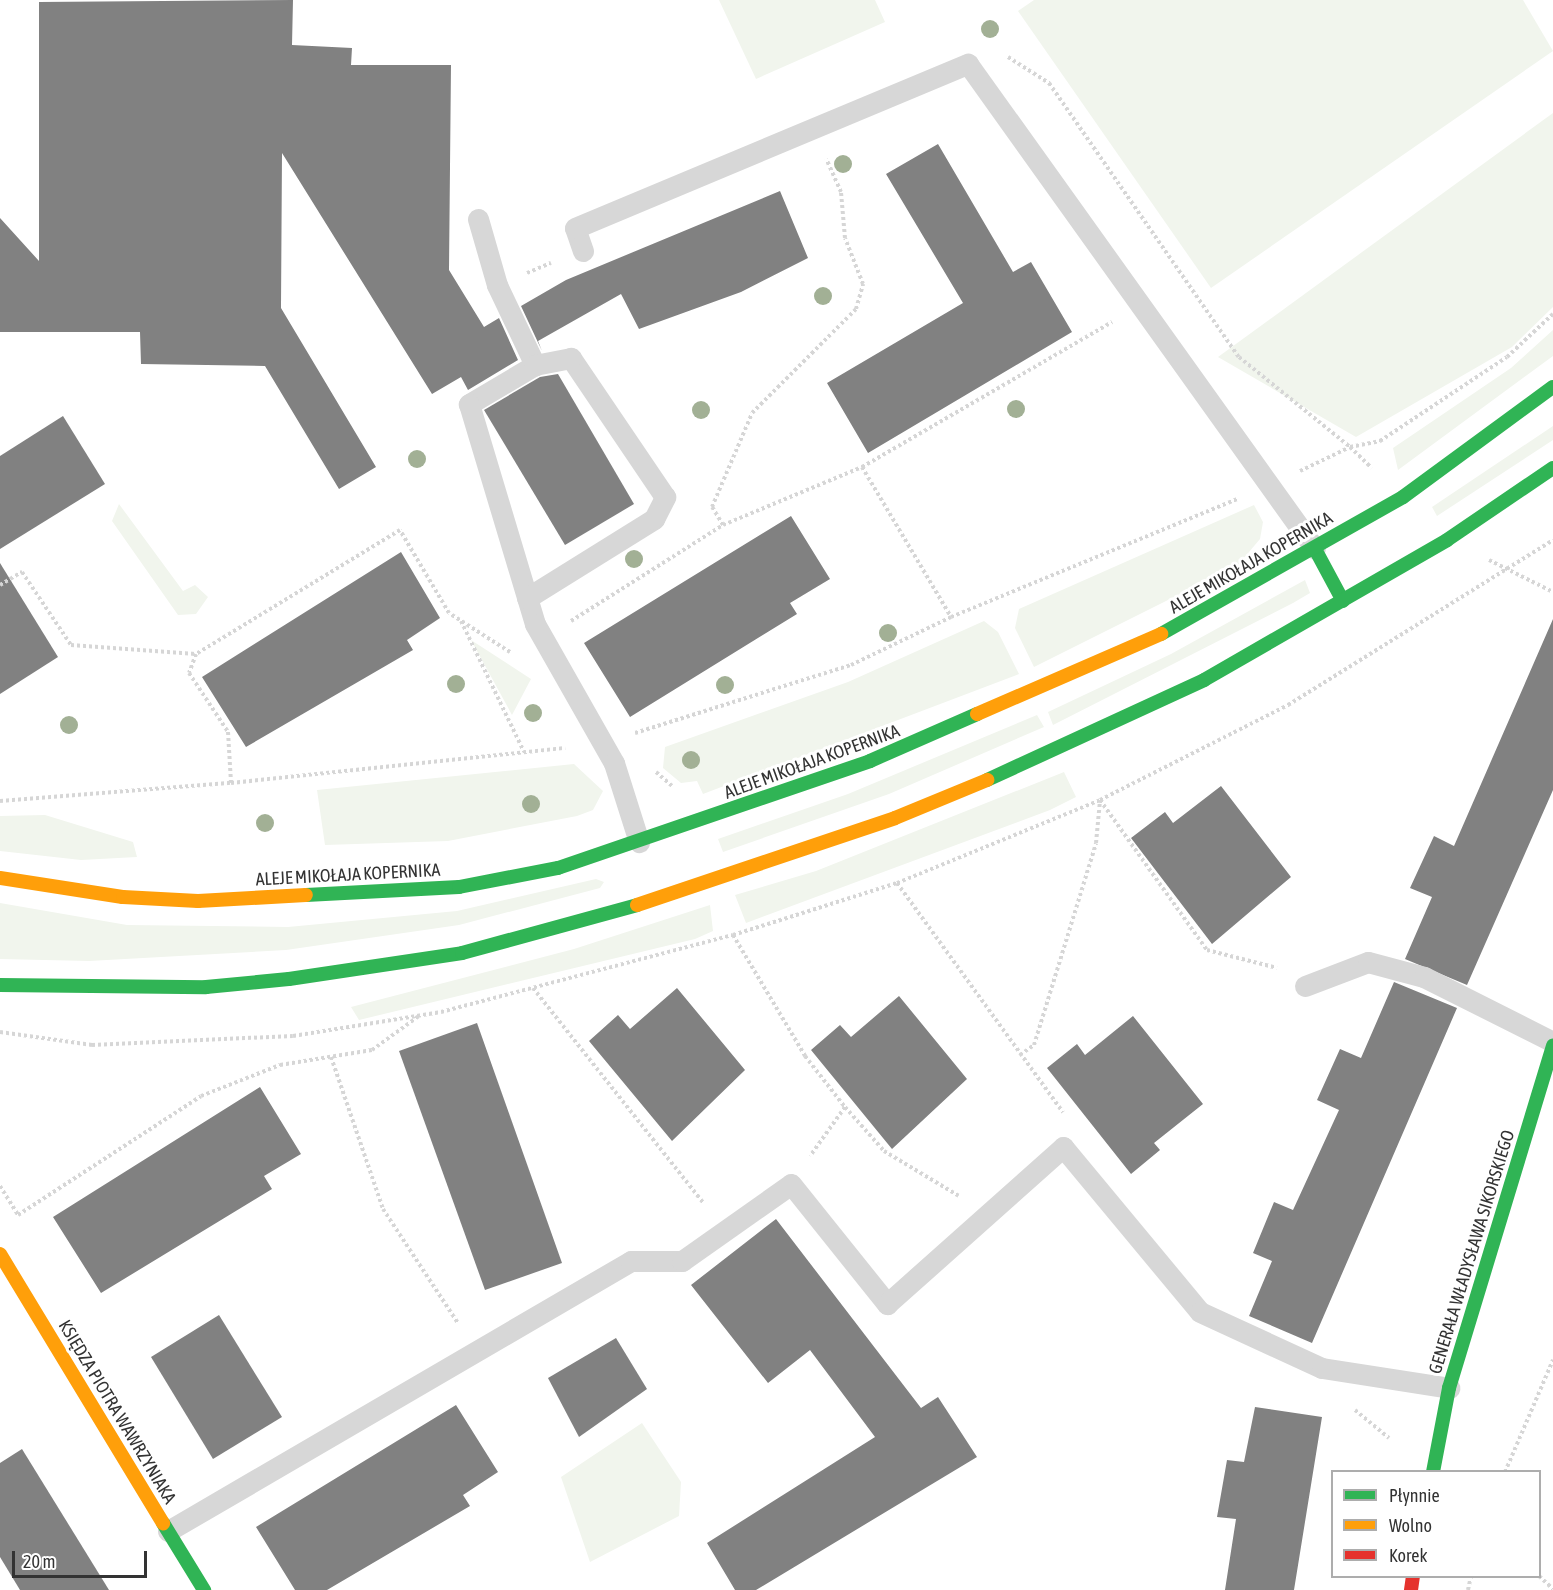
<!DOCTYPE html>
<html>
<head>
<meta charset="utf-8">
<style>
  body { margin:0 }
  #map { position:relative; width:1553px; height:1590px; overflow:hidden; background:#fff; font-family:"Asap Condensed",sans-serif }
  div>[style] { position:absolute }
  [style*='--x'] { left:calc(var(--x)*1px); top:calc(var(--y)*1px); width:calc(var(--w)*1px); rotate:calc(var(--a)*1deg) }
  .green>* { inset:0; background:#f1f5ed }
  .building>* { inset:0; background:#818181 }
  .path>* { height:4px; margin-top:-2px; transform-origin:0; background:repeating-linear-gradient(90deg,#d6d6d6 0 3px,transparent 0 6px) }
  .lane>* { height:21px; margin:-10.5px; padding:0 10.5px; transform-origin:10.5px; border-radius:10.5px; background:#d7d7d7 }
  .fast>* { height:14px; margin:-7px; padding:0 7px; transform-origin:7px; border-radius:7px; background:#30b455 }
  .slow>* { height:14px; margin:-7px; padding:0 7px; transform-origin:7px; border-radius:7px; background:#ff9f0a }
  .jam>* { height:14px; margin:-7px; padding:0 7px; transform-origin:7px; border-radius:7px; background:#e5322d }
  .trees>* { width:18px; height:18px; margin:-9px; border-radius:50%; background:#a2b095 }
  span { translate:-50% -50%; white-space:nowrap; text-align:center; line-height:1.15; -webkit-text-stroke:6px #fff; paint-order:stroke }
  .street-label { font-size:18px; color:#333 }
  .legend { position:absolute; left:1331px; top:1470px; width:210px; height:108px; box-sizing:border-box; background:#fff; border:2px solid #adadad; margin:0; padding:8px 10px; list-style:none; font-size:18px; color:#333 }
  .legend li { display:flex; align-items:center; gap:12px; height:30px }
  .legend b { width:30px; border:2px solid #adadad }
  .scale { position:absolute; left:12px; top:1551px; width:135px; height:27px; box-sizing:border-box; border:3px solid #333; border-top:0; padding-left:8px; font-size:18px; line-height:21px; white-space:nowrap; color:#333; -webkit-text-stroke:4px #fff; paint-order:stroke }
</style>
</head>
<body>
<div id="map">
  <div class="green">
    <i style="clip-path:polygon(719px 0,875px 0,885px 22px,756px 79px)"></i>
    <i style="clip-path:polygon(1034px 0,1523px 0,1553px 51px,1211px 288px,1018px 11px)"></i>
    <i style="clip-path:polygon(1553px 113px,1553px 307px,1512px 347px,1356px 437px,1218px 357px)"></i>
    <i style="clip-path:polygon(1553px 330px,1553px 356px,1398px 470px,1393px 448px,1511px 368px)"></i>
    <i style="clip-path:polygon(1553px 426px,1553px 440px,1437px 516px,1432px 507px)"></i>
    <i style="clip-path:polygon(119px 504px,183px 591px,195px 585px,208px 597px,196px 614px,178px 615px,112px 521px)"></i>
    <i style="clip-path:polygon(1254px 505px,1263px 522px,1260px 539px,1238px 565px,1034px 667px,1015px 628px,1019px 609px)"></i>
    <i style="clip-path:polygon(1305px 580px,1310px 593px,1293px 603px,1053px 725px,1048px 712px,1171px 654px)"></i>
    <i style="clip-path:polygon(984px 621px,998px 632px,1019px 674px,703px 794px,697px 781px,681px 783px,663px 768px,665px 747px,848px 682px)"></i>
    <i style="clip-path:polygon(471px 640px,531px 679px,512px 715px)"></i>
    <i style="clip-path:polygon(1037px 715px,1044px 727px,889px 794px,723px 852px,718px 839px,848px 794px)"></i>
    <i style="clip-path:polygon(574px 764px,603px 791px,593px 810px,577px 816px,448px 841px,325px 845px,317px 790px)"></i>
    <i style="clip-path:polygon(1064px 772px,1076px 797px,1050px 810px,746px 923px,735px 895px,816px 871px)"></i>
    <i style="clip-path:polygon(45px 815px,133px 842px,137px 857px,81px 860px,0 851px,0 816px)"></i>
    <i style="clip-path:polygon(596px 879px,604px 882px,600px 888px,459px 925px,286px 950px,89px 961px,0 959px,0 903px,127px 925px,288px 927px,457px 911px)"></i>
    <i style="clip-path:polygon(710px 905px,713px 931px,695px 939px,359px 1020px,351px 1007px,574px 949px)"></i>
    <i style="clip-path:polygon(642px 1423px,681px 1482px,679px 1516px,590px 1562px,561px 1477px)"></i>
  </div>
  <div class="building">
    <i style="clip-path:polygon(293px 0,292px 45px,352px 48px,351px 65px,451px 65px,449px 270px,484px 327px,499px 318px,518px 360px,468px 390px,461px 377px,432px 394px,282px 153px,281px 308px,376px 467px,339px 489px,265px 366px,141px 364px,140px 332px,0 332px,0 218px,39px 261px,39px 2px)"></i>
    <i style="clip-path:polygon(938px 144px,1013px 272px,1031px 262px,1072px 332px,868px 453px,827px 383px,963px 303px,886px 174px)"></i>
    <i style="clip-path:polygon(780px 191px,808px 258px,741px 292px,639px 329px,621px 294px,538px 341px,542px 351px,521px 306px,566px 280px)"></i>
    <i style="clip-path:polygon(558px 374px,634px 504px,565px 545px,484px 410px,540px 377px)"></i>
    <i style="clip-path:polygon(63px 416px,105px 484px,0 549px,0 456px)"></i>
    <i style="clip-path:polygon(791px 516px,830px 579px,790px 603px,797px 614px,630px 717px,584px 643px)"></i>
    <i style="clip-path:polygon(401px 552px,440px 618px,407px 640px,413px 650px,246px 747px,202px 677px)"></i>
    <i style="clip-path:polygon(0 563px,58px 657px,0 694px)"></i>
    <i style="clip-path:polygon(1553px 619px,1553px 790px,1467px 985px,1405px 959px,1432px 897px,1410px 888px,1434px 836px,1454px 846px)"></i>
    <i style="clip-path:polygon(1221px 786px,1291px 877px,1212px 944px,1131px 838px,1165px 812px,1173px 823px)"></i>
    <i style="clip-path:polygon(1394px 982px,1457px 1008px,1312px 1343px,1249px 1316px,1272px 1261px,1253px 1253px,1274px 1202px,1293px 1210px,1339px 1110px,1317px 1100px,1340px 1049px,1361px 1058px)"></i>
    <i style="clip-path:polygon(677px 988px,745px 1070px,672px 1141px,589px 1041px,618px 1015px,630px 1029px)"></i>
    <i style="clip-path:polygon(899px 996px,967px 1079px,892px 1149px,811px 1050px,840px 1025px,851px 1037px)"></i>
    <i style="clip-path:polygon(1133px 1016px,1203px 1104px,1154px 1143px,1160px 1150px,1131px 1174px,1047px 1068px,1077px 1044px,1085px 1055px)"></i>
    <i style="clip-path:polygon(477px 1023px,562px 1263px,485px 1290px,399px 1051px)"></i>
    <i style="clip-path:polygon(260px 1087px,301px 1154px,264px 1176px,272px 1189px,101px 1293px,53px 1217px)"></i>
    <i style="clip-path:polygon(776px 1219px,921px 1408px,938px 1397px,977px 1457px,756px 1590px,735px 1590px,707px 1543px,875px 1437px,810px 1350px,768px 1383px,691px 1285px)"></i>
    <i style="clip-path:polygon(219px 1315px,282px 1417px,213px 1459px,151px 1357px)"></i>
    <i style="clip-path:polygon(616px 1338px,647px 1389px,579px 1437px,548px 1378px)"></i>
    <i style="clip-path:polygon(456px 1405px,498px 1472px,463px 1495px,470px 1506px,327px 1590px,295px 1590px,256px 1527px)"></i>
    <i style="clip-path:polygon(1255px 1407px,1322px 1417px,1294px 1590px,1225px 1590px,1236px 1519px,1217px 1517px,1227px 1460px,1244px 1462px)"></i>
    <i style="clip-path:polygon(22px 1449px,109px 1590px,20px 1590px,0 1557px,0 1463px)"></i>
  </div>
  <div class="path">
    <i style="--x:1008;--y:57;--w:49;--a:32.4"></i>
    <i style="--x:1049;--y:83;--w:333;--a:55.3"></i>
    <i style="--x:1239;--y:357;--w:143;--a:39"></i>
    <i style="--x:1350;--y:447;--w:31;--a:-11"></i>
    <i style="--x:1380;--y:441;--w:152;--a:-33.5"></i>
    <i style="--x:1507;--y:357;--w:63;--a:-43.1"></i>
    <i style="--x:527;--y:273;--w:26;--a:-23"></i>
    <i style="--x:862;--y:467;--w:174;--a:59.3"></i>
    <i style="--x:951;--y:617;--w:310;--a:-22.4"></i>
    <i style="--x:1300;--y:471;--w:55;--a:-25.6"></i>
    <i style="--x:1350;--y:447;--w:30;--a:44"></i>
    <i style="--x:723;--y:525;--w:21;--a:-121"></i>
    <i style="--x:712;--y:507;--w:102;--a:-66.9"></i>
    <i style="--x:752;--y:413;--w:147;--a:-45"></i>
    <i style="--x:856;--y:309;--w:26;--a:-74"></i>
    <i style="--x:863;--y:284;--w:49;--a:-111.4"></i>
    <i style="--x:845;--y:238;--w:46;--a:-95"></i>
    <i style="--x:841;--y:192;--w:36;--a:-114"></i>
    <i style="--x:1489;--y:560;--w:72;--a:26.6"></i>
    <i style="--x:0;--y:585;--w:26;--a:-31"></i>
    <i style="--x:22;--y:572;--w:88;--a:56.1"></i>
    <i style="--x:71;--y:645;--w:125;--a:4.1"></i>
    <i style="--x:461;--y:621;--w:145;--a:64.3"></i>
    <i style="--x:571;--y:621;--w:180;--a:-32.3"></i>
    <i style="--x:723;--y:525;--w:151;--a:-22.6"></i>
    <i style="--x:862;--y:467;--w:289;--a:-30.1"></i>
    <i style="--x:510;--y:652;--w:72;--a:-147.4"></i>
    <i style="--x:449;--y:613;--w:96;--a:-120.6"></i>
    <i style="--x:400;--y:530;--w:239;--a:148.7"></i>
    <i style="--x:196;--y:654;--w:20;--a:110"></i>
    <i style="--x:189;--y:673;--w:71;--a:56.5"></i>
    <i style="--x:228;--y:732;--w:51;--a:86.6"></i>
    <i style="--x:231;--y:783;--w:336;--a:-6"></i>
    <i style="--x:635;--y:733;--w:226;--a:-17.5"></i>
    <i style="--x:851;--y:665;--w:111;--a:-25.6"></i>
    <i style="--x:656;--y:772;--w:21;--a:41"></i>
    <i style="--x:1100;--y:800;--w:184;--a:54.5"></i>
    <i style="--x:1207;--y:950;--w:72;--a:14.4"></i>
    <i style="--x:0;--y:801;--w:232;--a:-4.5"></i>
    <i style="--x:897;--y:883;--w:283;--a:54.1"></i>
    <i style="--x:733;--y:935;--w:141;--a:59.2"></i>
    <i style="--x:805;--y:1056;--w:65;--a:51.9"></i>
    <i style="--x:845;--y:1107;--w:60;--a:125.5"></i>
    <i style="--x:533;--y:988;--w:275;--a:51.6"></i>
    <i style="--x:0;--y:1032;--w:93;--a:8"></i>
    <i style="--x:92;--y:1045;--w:201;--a:-2.6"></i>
    <i style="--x:293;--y:1036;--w:150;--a:-9.2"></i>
    <i style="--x:441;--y:1012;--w:302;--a:-14.8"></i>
    <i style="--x:733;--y:935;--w:172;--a:-17.6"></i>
    <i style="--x:897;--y:883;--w:219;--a:-22.2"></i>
    <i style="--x:1100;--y:800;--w:211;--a:-26.8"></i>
    <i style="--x:1288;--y:705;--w:312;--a:-31.9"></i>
    <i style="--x:1020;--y:1055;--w:17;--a:-36"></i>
    <i style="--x:1034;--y:1045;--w:211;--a:-72.9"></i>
    <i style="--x:1096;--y:843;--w:42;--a:-84.6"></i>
    <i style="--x:331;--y:1057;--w:161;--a:71.1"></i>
    <i style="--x:383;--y:1209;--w:136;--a:56.7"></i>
    <i style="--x:845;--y:1107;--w:59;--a:48.4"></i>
    <i style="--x:884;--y:1151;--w:87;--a:31"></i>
    <i style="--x:0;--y:1186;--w:34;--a:58"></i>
    <i style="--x:18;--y:1215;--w:218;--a:-33"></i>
    <i style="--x:201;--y:1096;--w:85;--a:-21.4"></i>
    <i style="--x:280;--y:1065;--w:93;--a:-9.3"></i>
    <i style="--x:372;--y:1050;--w:58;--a:-35.9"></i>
    <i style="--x:1355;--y:1410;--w:44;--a:39.5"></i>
    <i style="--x:1505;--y:1472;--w:122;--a:-66.8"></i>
    <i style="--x:1539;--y:1576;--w:19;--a:43"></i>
    <i style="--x:1468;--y:1590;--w:14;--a:-78"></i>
  </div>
  <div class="lane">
    <i style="--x:478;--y:219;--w:69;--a:73.9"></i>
    <i style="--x:497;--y:285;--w:89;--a:64.6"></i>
    <i style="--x:535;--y:365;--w:77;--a:149.4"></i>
    <i style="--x:469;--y:404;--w:230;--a:73.3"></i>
    <i style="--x:535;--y:624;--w:160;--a:60.4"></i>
    <i style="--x:614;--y:763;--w:83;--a:72.4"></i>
    <i style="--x:583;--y:251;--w:24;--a:-109"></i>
    <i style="--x:575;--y:228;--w:426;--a:-22.7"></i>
    <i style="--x:968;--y:64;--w:596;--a:54.42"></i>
    <i style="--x:527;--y:598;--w:150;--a:-31.9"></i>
    <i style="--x:654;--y:519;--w:25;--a:-63"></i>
    <i style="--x:665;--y:497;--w:168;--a:-124.1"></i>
    <i style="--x:571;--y:358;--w:37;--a:169"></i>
    <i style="--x:1305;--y:986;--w:67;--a:-20.9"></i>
    <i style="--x:1368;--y:962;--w:58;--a:15"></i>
    <i style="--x:1424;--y:977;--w:144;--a:26.7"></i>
    <i style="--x:168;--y:1531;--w:536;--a:-30.25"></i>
    <i style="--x:631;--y:1261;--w:51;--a:0"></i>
    <i style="--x:682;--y:1261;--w:133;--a:-35.2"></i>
    <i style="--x:791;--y:1184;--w:154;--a:51.3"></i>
    <i style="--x:887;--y:1304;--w:236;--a:-41.7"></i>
    <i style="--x:1063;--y:1147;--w:214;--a:50.3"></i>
    <i style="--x:1200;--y:1312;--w:134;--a:24.7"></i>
    <i style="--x:1322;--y:1368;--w:129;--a:8.9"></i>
  </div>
  <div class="fast">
    <i style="--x:1315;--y:549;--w:59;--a:61.7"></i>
    <i style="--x:1161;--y:634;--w:278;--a:-29.5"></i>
    <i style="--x:1403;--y:497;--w:186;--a:-36.3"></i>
    <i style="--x:987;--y:780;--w:239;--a:-24.7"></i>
    <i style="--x:1204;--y:680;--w:280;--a:-29.9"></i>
    <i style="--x:1447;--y:540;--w:128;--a:-34.2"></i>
    <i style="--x:306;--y:895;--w:153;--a:-3"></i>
    <i style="--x:459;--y:887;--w:101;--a:-10.9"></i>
    <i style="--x:558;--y:868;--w:330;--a:-18.9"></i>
    <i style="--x:870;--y:761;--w:117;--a:-23.7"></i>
    <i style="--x:0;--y:985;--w:206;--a:0.6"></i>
    <i style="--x:206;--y:987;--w:83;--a:-5.5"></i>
    <i style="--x:289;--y:979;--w:175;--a:-8.5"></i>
    <i style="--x:462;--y:953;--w:181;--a:-15.3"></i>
    <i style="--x:1433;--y:1472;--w:86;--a:-79.2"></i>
    <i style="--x:1449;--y:1388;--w:358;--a:-73.1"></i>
    <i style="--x:163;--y:1523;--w:79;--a:58.5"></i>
  </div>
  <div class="slow">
    <i style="--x:977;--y:714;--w:201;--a:-23.5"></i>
    <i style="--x:0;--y:878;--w:124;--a:8.8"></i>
    <i style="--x:123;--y:897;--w:75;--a:3.1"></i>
    <i style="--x:198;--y:901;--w:108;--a:-3.2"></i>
    <i style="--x:637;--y:905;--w:272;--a:-18.6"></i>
    <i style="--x:895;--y:818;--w:100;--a:-22.4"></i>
    <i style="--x:0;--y:1254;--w:315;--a:58.8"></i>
  </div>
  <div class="jam">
    <i style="--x:1411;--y:1590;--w:14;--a:-82"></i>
  </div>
  <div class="trees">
    <i style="left:990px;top:29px"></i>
    <i style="left:843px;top:164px"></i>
    <i style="left:823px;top:296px"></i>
    <i style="left:1016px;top:409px"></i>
    <i style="left:701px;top:410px"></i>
    <i style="left:417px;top:459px"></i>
    <i style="left:634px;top:559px"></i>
    <i style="left:888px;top:633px"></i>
    <i style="left:456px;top:684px"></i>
    <i style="left:725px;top:685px"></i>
    <i style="left:533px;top:713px"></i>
    <i style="left:69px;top:725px"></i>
    <i style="left:691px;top:760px"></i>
    <i style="left:531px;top:804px"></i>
    <i style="left:265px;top:823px"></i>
  </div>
  <div class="street-label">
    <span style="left:1251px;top:563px;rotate:-30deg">ALEJE MIKOŁAJA KOPERNIKA</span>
    <span style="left:812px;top:762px;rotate:-20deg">ALEJE MIKOŁAJA KOPERNIKA</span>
    <span style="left:348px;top:875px;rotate:-3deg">ALEJE MIKOŁAJA KOPERNIKA</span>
    <span style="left:1472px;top:1252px;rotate:-73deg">GENERAŁA WŁADYSŁAWA SIKORSKIEGO</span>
    <span style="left:117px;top:1412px;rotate:59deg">KSIĘDZA PIOTRA WAWRZYNIAKA</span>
  </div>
  <ul class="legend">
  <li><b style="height:8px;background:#30b455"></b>Płynnie</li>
  <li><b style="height:8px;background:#ff9f0a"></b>Wolno</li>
  <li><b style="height:8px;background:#e5322d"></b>Korek</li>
  </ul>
  <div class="scale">20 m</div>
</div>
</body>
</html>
